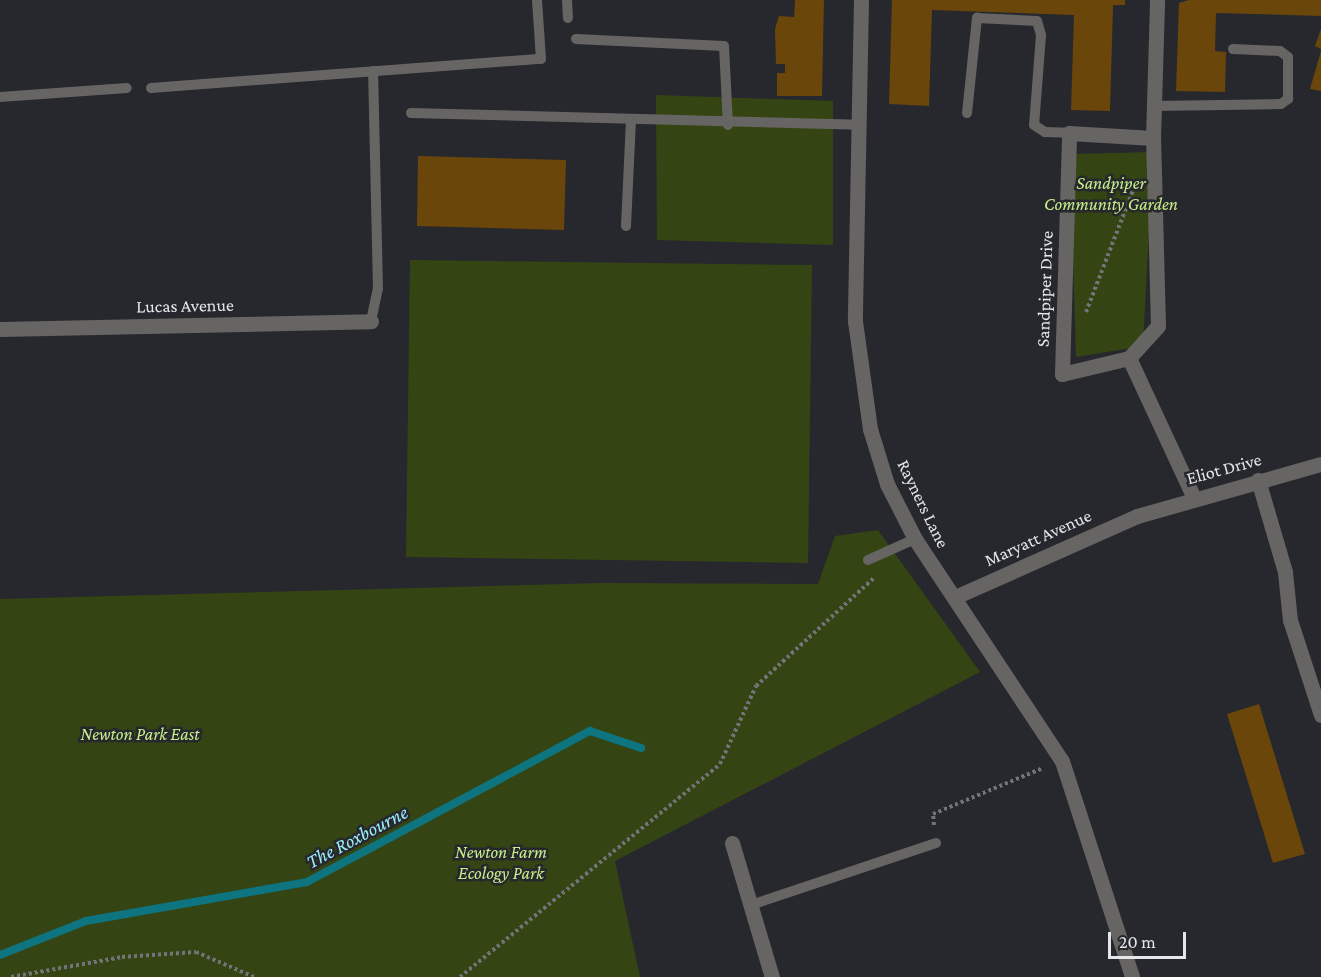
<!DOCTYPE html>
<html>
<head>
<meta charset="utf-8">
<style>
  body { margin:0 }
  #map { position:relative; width:1321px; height:977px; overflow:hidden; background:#26282e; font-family:"Crimson Pro",serif }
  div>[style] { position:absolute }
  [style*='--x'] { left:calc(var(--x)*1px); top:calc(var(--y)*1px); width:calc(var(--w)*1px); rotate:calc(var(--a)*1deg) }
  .green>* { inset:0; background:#344513 }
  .stream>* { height:8px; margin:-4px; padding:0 4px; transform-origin:4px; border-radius:4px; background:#0d7480 }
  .building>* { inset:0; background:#6a460a }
  .path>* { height:4px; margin-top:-2px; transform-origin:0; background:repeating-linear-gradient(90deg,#727479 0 3px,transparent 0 6px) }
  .service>* { height:10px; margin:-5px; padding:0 5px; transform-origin:5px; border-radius:5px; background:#676563 }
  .minor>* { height:15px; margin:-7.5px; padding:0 7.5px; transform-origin:7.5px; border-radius:7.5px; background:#676563 }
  span { translate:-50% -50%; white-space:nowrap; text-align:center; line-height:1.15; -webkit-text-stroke:5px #26282e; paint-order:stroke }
  .park-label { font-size:18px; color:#c8ef88; font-style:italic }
  .street-label { font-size:18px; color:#e5e6ea }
  .water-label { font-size:20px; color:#9aedf9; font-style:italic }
  .scale { position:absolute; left:1108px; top:932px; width:78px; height:27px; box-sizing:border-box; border:3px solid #e5e6ea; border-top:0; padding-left:8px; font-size:18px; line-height:21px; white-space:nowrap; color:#e5e6ea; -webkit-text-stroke:4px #26282e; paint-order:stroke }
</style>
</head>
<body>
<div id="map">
  <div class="green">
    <i style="clip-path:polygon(656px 95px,833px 101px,833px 245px,657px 240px)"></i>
    <i style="clip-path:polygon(1153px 152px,1143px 346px,1076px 357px,1070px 154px)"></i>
    <i style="clip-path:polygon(410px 260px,812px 265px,808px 563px,406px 557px)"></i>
    <i style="clip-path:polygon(878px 530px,980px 672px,615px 861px,640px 977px,0 977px,0 599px,601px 583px,818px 584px,835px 536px)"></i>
  </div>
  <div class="stream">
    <i style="--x:0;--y:955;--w:92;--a:-21.6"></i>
    <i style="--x:86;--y:921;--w:224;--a:-10"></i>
    <i style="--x:307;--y:882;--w:321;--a:-28.1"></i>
    <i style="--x:590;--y:731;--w:54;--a:18.4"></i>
  </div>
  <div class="building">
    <i style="clip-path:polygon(795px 0,824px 0,822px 96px,777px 96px,777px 73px,785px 73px,785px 64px,776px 64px,775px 29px,779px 16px,794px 17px)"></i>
    <i style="clip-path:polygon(892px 0,1125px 0,1125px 5px,1113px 5px,1110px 111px,1071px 110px,1074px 15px,932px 10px,929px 106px,889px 104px)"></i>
    <i style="clip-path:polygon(1189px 0,1321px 0,1321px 16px,1216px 13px,1215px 51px,1226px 52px,1225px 92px,1176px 91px,1179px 3px)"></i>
    <i style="clip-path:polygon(1321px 29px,1321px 49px,1315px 46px)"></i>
    <i style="clip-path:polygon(1321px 51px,1321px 91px,1310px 89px)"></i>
    <i style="clip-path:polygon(418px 156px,566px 160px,564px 230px,417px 226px)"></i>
    <i style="clip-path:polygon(1259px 704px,1305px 854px,1273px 863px,1227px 714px)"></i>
  </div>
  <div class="path">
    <i style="--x:1086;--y:312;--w:131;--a:-68.9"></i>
    <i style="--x:934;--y:825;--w:11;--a:-95"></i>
    <i style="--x:933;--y:814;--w:119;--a:-22.7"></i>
    <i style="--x:11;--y:977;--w:113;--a:-10.2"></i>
    <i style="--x:122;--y:957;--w:74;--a:-3.9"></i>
    <i style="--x:196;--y:952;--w:63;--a:23.3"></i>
    <i style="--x:460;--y:977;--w:336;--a:-39.3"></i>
    <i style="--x:720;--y:764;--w:86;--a:-65.2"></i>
    <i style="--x:756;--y:686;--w:161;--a:-42.5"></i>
  </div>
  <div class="service">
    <i style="--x:567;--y:0;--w:18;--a:87"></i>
    <i style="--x:576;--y:39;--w:148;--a:2.7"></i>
    <i style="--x:724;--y:46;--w:79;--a:87.1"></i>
    <i style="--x:151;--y:88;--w:391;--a:-4.3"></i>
    <i style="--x:541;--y:59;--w:59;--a:-93.9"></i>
    <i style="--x:0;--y:97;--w:127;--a:-4.1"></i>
    <i style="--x:1154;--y:106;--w:127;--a:-0.9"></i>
    <i style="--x:1281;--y:104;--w:9;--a:-36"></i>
    <i style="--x:1288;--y:99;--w:42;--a:-90"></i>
    <i style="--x:1288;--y:57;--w:10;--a:-143"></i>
    <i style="--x:1280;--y:51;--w:47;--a:-177.6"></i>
    <i style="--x:411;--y:113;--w:448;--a:1.5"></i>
    <i style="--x:967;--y:113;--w:96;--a:-84"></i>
    <i style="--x:977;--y:18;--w:60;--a:2.9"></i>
    <i style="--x:1037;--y:21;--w:15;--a:74"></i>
    <i style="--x:1041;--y:35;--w:90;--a:94.4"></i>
    <i style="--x:1034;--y:125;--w:13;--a:32"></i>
    <i style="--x:1045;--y:132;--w:24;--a:2"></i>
    <i style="--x:626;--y:226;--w:105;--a:-87.3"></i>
    <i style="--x:371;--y:321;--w:33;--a:-78"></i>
    <i style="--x:378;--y:289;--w:218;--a:-91.3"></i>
    <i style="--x:868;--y:560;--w:51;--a:-24.1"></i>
    <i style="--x:754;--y:904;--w:192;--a:-18.5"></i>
  </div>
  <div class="minor">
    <i style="--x:861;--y:0;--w:321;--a:91.1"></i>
    <i style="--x:855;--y:321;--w:109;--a:82.1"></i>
    <i style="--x:870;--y:429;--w:58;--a:72.8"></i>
    <i style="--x:887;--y:484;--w:62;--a:63"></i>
    <i style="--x:915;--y:539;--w:266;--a:56.5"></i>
    <i style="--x:1062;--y:761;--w:227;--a:72"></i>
    <i style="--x:0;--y:329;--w:371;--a:-1.2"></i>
    <i style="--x:1129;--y:358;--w:69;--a:166.6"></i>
    <i style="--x:1062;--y:374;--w:241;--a:-88.3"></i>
    <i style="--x:1069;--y:133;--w:84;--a:3.4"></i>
    <i style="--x:1129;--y:358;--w:43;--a:-47.8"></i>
    <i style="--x:1158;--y:326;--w:188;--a:-91.5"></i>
    <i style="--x:1153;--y:138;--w:138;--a:-88.3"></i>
    <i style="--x:1129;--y:358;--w:152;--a:65.1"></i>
    <i style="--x:1258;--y:480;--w:96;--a:73.6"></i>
    <i style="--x:1285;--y:572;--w:48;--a:84.1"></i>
    <i style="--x:1290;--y:620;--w:100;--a:71.9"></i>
    <i style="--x:955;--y:597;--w:199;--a:-24"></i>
    <i style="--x:1137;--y:516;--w:191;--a:-15.8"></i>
    <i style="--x:732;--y:843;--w:140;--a:73.4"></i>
  </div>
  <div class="park-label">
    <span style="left:1111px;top:194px">Sandpiper<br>Community Garden</span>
    <span style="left:140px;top:734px">Newton Park East</span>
    <span style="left:501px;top:863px">Newton Farm<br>Ecology Park</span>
  </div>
  <div class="street-label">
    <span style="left:1045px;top:289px;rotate:-88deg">Sandpiper Drive</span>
    <span style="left:185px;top:306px;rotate:-1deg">Lucas Avenue</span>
    <span style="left:1224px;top:469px;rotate:-15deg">Eliot Drive</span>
    <span style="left:923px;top:504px;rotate:64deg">Rayners Lane</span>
    <span style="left:1038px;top:538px;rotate:-24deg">Maryatt Avenue</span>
  </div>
  <div class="water-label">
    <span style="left:357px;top:837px;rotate:-28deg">The Roxbourne</span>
  </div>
  <div class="scale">20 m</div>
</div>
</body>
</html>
